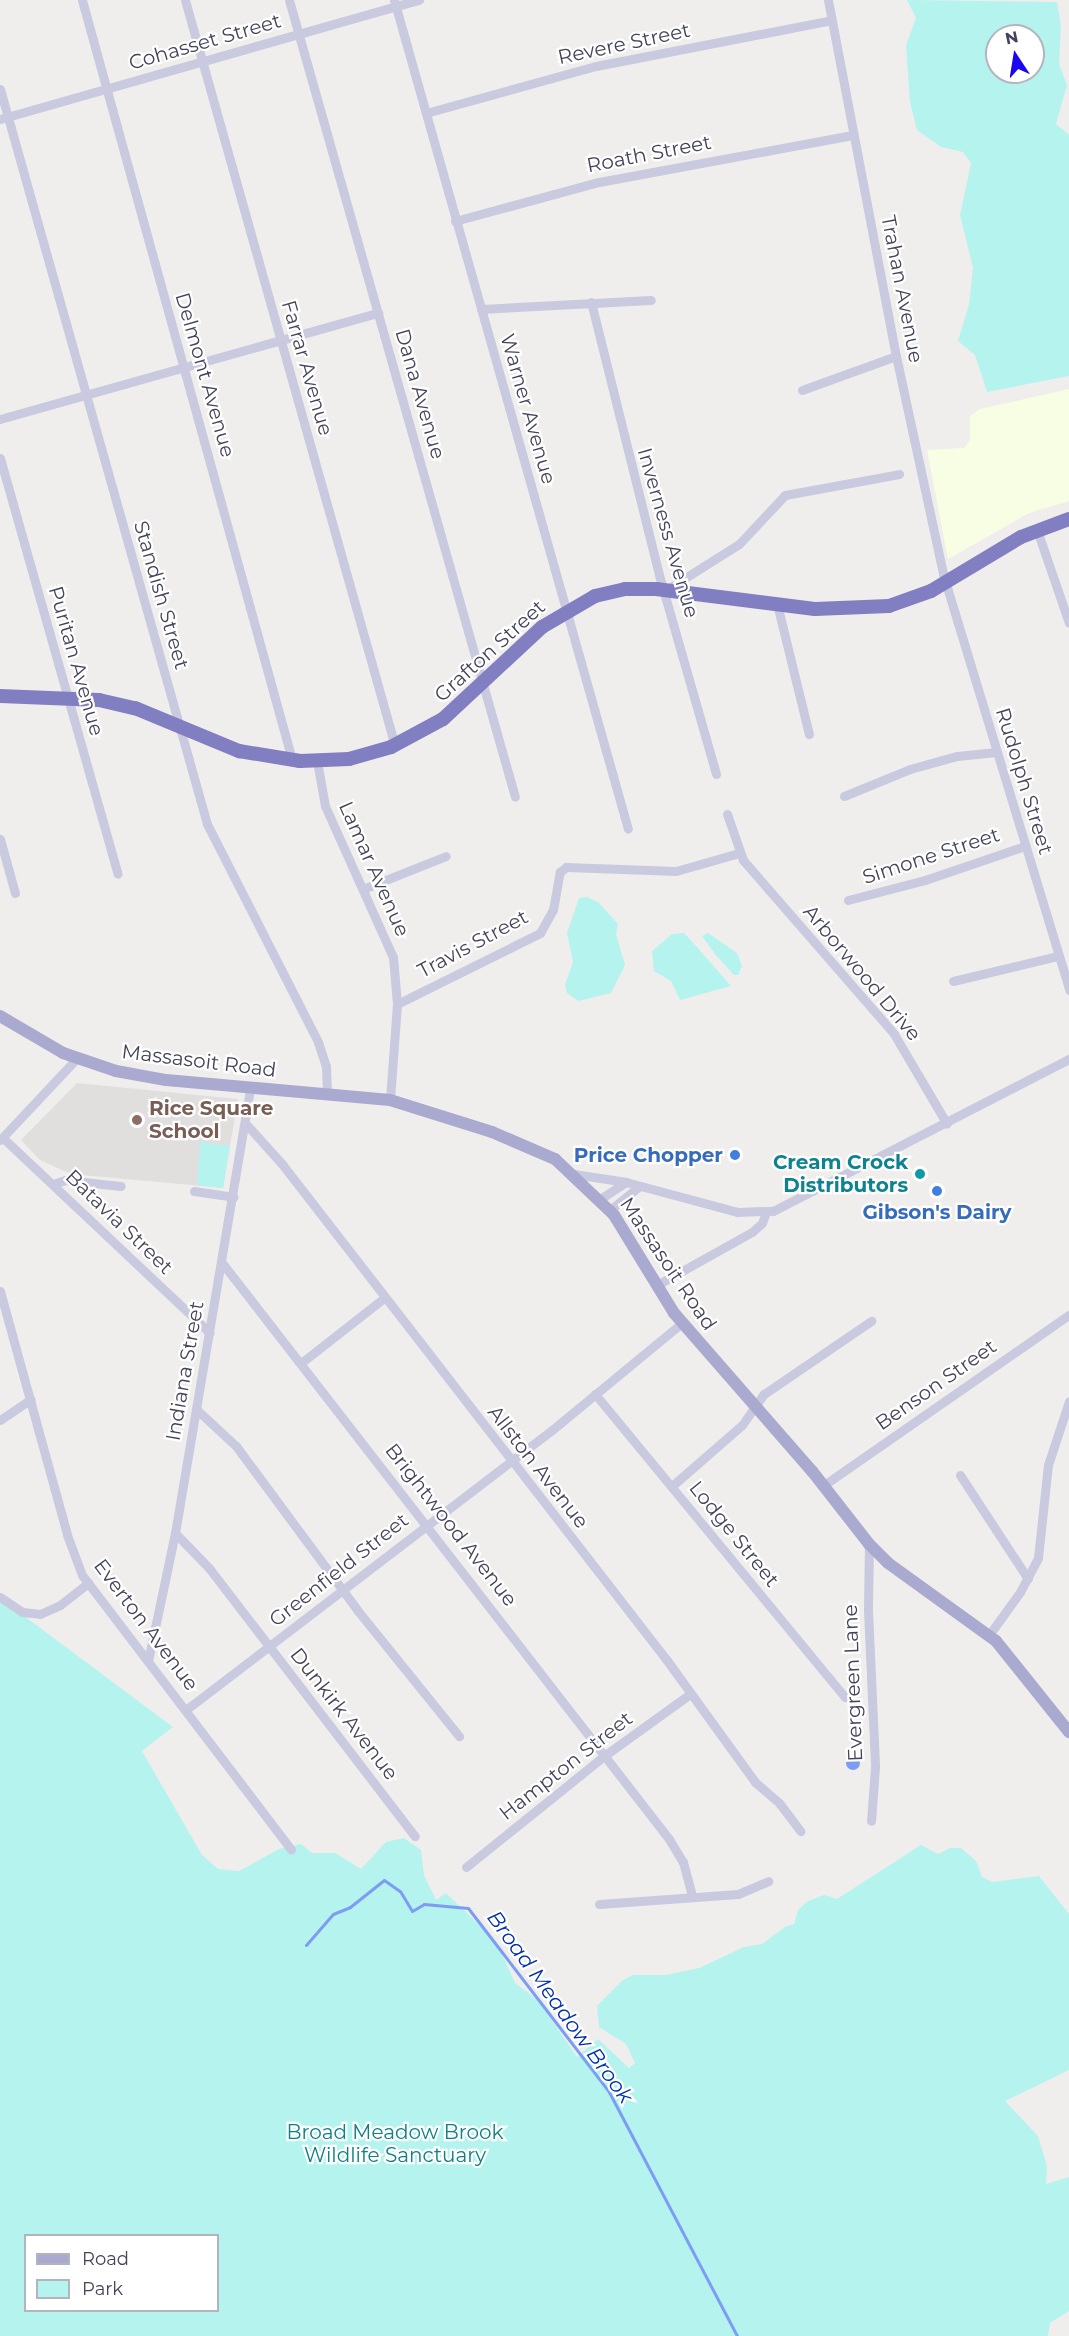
<!DOCTYPE html>
<html>
<head>
<meta charset="utf-8">
<style>
  body { margin:0 }
  #map { position:relative; width:1069px; height:2336px; overflow:hidden; background:#f0eeec; font-family:Montserrat,sans-serif }
  div>[style] { position:absolute }
  [style*='--x'] { left:calc(var(--x)*1px); top:calc(var(--y)*1px); width:calc(var(--w)*1px); rotate:calc(var(--a)*1deg) }
  .commercial>* { inset:0; background:#f7fee3 }
  .education>* { inset:0; background:#e1dfde }
  .green>* { inset:0; background:#b5f3ee }
  .water>* { inset:0; background:#7d9df5 }
  .round { border-radius:50% }
  .stream>* { height:3px; margin:-1.5px; padding:0 1.5px; transform-origin:1.5px; border-radius:1.5px; background:#7d9df5 }
  .minor>* { height:9px; margin:-4.5px; padding:0 4.5px; transform-origin:4.5px; border-radius:4.5px; background:#c9cadf }
  .major>* { height:12px; margin:-6px; padding:0 6px; transform-origin:6px; border-radius:6px; background:#aaa9cf }
  .highway>* { height:14px; margin:-7px; padding:0 7px; transform-origin:7px; border-radius:7px; background:#817fc2 }
  .dots>* { width:16px; height:16px; translate:-50% -50%; box-sizing:border-box; border:3px solid #fff; border-radius:50% }
  span { translate:-50% -50%; white-space:nowrap; text-align:center; line-height:1.15; -webkit-text-stroke:4.5px #fff; paint-order:stroke }
  .street-label { font-size:20px; color:#43435c }
  .education-label { font-size:20px; color:#785e54; font-weight:700 }
  .left { translate:0 -50%; text-align:left }
  .shop-label { font-size:20px; color:#366cbe; font-weight:700 }
  .right { translate:-100% -50%; text-align:right }
  .culture-label { font-size:20px; color:#0d838f; font-weight:700 }
  .park-label { font-size:20px; color:#0d8185 }
  .water-label { font-size:21px; color:#002fb2; font-style:italic }
  .legend { position:absolute; left:24px; top:2234px; width:195px; height:78px; box-sizing:border-box; background:#fff; border:2px solid #b4b4be; margin:0; padding:8px 10px; list-style:none; font-size:18px; color:#43435c }
  .legend li { display:flex; align-items:center; gap:12px; height:30px }
  .legend b { width:30px; border:2px solid #b4b4be }
  .north { position:absolute; left:985px; top:24px; width:60px; height:60px; box-sizing:border-box; background:#fff; border:2px solid #b4b4be; border-radius:50%; rotate:348deg; font-size:16px; font-weight:700; line-height:24px; text-align:center; color:#43435c }
  .north::after { content:''; display:block; margin:auto; width:21px; height:27px; background:#1b06f1; clip-path:polygon(50% 0,100% 100%,50% 72%,0 100%) }
</style>
</head>
<body>
<div id="map">
  <div class="commercial">
    <i style="clip-path:polygon(1069px 389px,1069px 501px,1029px 513px,948px 559px,927px 450px,964px 448px,970px 440px,970px 416px,980px 409px)"></i>
  </div>
  <div class="education">
    <i style="clip-path:polygon(77px 1083px,238px 1099px,223px 1188px,71px 1174px,40px 1160px,21px 1140px)"></i>
  </div>
  <div class="green">
    <i style="clip-path:polygon(evenodd,907px 0,1057px 2px,1061px 27px,1059px 64px,1067px 85px,1056px 124px,1069px 135px,1069px 376px,987px 392px,975px 355px,958px 341px,969px 304px,973px 268px,960px 215px,971px 163px,963px 152px,941px 147px,917px 130px,910px 102px,906px 45px,916px 18px,907px 0,997px 36px,1033px 36px,1033px 72px,997px 72px,997px 36px)"></i>
    <i style="clip-path:polygon(587px 897px,598px 902px,618px 924px,616px 934px,625px 965px,611px 993px,578px 1001px,567px 993px,565px 985px,573px 962px,567px 933px,579px 898px)"></i>
    <i style="clip-path:polygon(684px 933px,697px 947px,731px 986px,680px 1000px,671px 981px,654px 971px,652px 951px,672px 934px)"></i>
    <i style="clip-path:polygon(708px 933px,737px 953px,742px 966px,738px 975px,734px 975px,715px 954px,702px 936px)"></i>
    <i style="clip-path:polygon(200px 1142px,230px 1146px,223px 1188px,197px 1185px)"></i>
    <i style="clip-path:polygon(evenodd,0 1598px,173px 1727px,142px 1751px,202px 1855px,218px 1869px,239px 1871px,279px 1849px,301px 1844px,312px 1853px,335px 1853px,361px 1869px,386px 1842px,404px 1838px,421px 1850px,424px 1875px,436px 1900px,446px 1893px,496px 1941px,515px 1983px,538px 2000px,577px 2057px,598px 2039px,629px 2068px,635px 2063px,626px 2044px,599px 2027px,597px 2006px,623px 1980px,633px 1975px,666px 1975px,699px 1968px,744px 1947px,762px 1944px,785px 1927px,794px 1924px,798px 1910px,808px 1901px,824px 1895px,837px 1899px,921px 1845px,938px 1854px,950px 1848px,961px 1848px,976px 1861px,982px 1877px,992px 1882px,1039px 1876px,1069px 1914px,1069px 2070px,1005px 2101px,1038px 2136px,1047px 2166px,1046px 2184px,1069px 2177px,1069px 2311px,1050px 2323px,1048px 2336px,0 2336px,0 1598px,26px 2236px,218px 2236px,218px 2310px,26px 2310px,26px 2236px)"></i>
  </div>
  <div class="water">
    <i class="round" style="left:846px;top:1756px;width:14px;height:14px"></i>
  </div>
  <div class="stream">
    <i style="--x:306;--y:1945;--w:41;--a:-48.9"></i>
    <i style="--x:333;--y:1914;--w:18;--a:-22"></i>
    <i style="--x:350;--y:1907;--w:43;--a:-38.5"></i>
    <i style="--x:384;--y:1880;--w:19;--a:35"></i>
    <i style="--x:400;--y:1891;--w:23;--a:59"></i>
    <i style="--x:412;--y:1911;--w:14;--a:-30"></i>
    <i style="--x:424;--y:1904;--w:44;--a:5.2"></i>
    <i style="--x:468;--y:1908;--w:232;--a:52.5"></i>
    <i style="--x:609;--y:2092;--w:276;--a:62.3"></i>
  </div>
  <div class="minor">
    <i style="--x:82;--y:0;--w:788;--a:74.55"></i>
    <i style="--x:185;--y:0;--w:775;--a:74.28"></i>
    <i style="--x:289;--y:0;--w:828;--a:74.17"></i>
    <i style="--x:394;--y:0;--w:861;--a:74.24"></i>
    <i style="--x:828;--y:0;--w:362;--a:79.2"></i>
    <i style="--x:896;--y:356;--w:223;--a:77.8"></i>
    <i style="--x:943;--y:574;--w:435;--a:73.1"></i>
    <i style="--x:0;--y:89;--w:764;--a:74.27"></i>
    <i style="--x:207;--y:824;--w:245;--a:63"></i>
    <i style="--x:318;--y:1042;--w:25;--a:72"></i>
    <i style="--x:326;--y:1066;--w:27;--a:88"></i>
    <i style="--x:426;--y:113;--w:176;--a:-15.5"></i>
    <i style="--x:596;--y:66;--w:240;--a:-11"></i>
    <i style="--x:0;--y:119;--w:436;--a:-15.9"></i>
    <i style="--x:455;--y:221;--w:149;--a:-15.2"></i>
    <i style="--x:599;--y:182;--w:258;--a:-10.5"></i>
    <i style="--x:591;--y:302;--w:281;--a:76"></i>
    <i style="--x:659;--y:575;--w:207;--a:74"></i>
    <i style="--x:481;--y:309;--w:170;--a:-3"></i>
    <i style="--x:802;--y:390;--w:100;--a:-19.9"></i>
    <i style="--x:0;--y:419;--w:393;--a:-15.7"></i>
    <i style="--x:0;--y:458;--w:432;--a:74.2"></i>
    <i style="--x:1037;--y:530;--w:98;--a:71"></i>
    <i style="--x:666;--y:590;--w:86;--a:-32.2"></i>
    <i style="--x:739;--y:544;--w:67;--a:-46.8"></i>
    <i style="--x:785;--y:495;--w:116;--a:-10.4"></i>
    <i style="--x:777;--y:604;--w:134;--a:76.2"></i>
    <i style="--x:317;--y:761;--w:46;--a:79.9"></i>
    <i style="--x:325;--y:806;--w:166;--a:65.8"></i>
    <i style="--x:393;--y:957;--w:47;--a:85.1"></i>
    <i style="--x:397;--y:1004;--w:96;--a:94.2"></i>
    <i style="--x:844;--y:796;--w:71;--a:-22.2"></i>
    <i style="--x:910;--y:769;--w:49;--a:-15.5"></i>
    <i style="--x:957;--y:756;--w:40;--a:-5.7"></i>
    <i style="--x:727;--y:814;--w:49;--a:70.8"></i>
    <i style="--x:743;--y:860;--w:230;--a:49"></i>
    <i style="--x:894;--y:1034;--w:104;--a:59.5"></i>
    <i style="--x:0;--y:839;--w:56;--a:74.5"></i>
    <i style="--x:363;--y:889;--w:89;--a:-21.7"></i>
    <i style="--x:848;--y:900;--w:80;--a:-14.6"></i>
    <i style="--x:925;--y:880;--w:106;--a:-18.8"></i>
    <i style="--x:953;--y:981;--w:108;--a:-13.4"></i>
    <i style="--x:397;--y:1004;--w:160;--a:-26.4"></i>
    <i style="--x:540;--y:933;--w:26;--a:-61"></i>
    <i style="--x:553;--y:910;--w:39;--a:-80"></i>
    <i style="--x:560;--y:872;--w:8;--a:-40"></i>
    <i style="--x:566;--y:867;--w:110;--a:2.1"></i>
    <i style="--x:676;--y:871;--w:66;--a:-15.9"></i>
    <i style="--x:246;--y:1124;--w:54;--a:48"></i>
    <i style="--x:282;--y:1164;--w:626;--a:52.2"></i>
    <i style="--x:666;--y:1659;--w:152;--a:54.1"></i>
    <i style="--x:755;--y:1782;--w:33;--a:41"></i>
    <i style="--x:780;--y:1804;--w:34;--a:53"></i>
    <i style="--x:3;--y:1138;--w:284;--a:43.3"></i>
    <i style="--x:0;--y:1140;--w:111;--a:-46.8"></i>
    <i style="--x:574;--y:1174;--w:53;--a:8.7"></i>
    <i style="--x:626;--y:1182;--w:115;--a:15.1"></i>
    <i style="--x:737;--y:1212;--w:36;--a:-2"></i>
    <i style="--x:773;--y:1211;--w:333;--a:-27.2"></i>
    <i style="--x:53;--y:1184;--w:13;--a:-18"></i>
    <i style="--x:65;--y:1180;--w:56;--a:6.1"></i>
    <i style="--x:194;--y:1191;--w:40;--a:8.5"></i>
    <i style="--x:600;--y:1199;--w:31;--a:-33"></i>
    <i style="--x:610;--y:1210;--w:36;--a:-39"></i>
    <i style="--x:223;--y:1264;--w:728;--a:52.2"></i>
    <i style="--x:669;--y:1839;--w:27;--a:59"></i>
    <i style="--x:683;--y:1862;--w:35;--a:75"></i>
    <i style="--x:657;--y:1285;--w:109;--a:-29.2"></i>
    <i style="--x:752;--y:1232;--w:13;--a:-42"></i>
    <i style="--x:762;--y:1223;--w:12;--a:-70"></i>
    <i style="--x:0;--y:1291;--w:253;--a:74.6"></i>
    <i style="--x:67;--y:1535;--w:43;--a:69.4"></i>
    <i style="--x:82;--y:1575;--w:345;--a:52.7"></i>
    <i style="--x:301;--y:1363;--w:105;--a:-38.1"></i>
    <i style="--x:595;--y:1394;--w:393;--a:50.5"></i>
    <i style="--x:196;--y:1409;--w:54;--a:42.8"></i>
    <i style="--x:236;--y:1446;--w:205;--a:53.5"></i>
    <i style="--x:358;--y:1611;--w:161;--a:51.1"></i>
    <i style="--x:0;--y:1420;--w:37;--a:-34"></i>
    <i style="--x:960;--y:1475;--w:124;--a:56.8"></i>
    <i style="--x:824;--y:1485;--w:298;--a:-34.8"></i>
    <i style="--x:672;--y:1486;--w:93;--a:-41.1"></i>
    <i style="--x:742;--y:1425;--w:38;--a:-55"></i>
    <i style="--x:764;--y:1394;--w:130;--a:-34.3"></i>
    <i style="--x:175;--y:1533;--w:49;--a:45.8"></i>
    <i style="--x:209;--y:1568;--w:338;--a:52.5"></i>
    <i style="--x:869;--y:1544;--w:66;--a:90.9"></i>
    <i style="--x:868;--y:1610;--w:157;--a:87.4"></i>
    <i style="--x:875;--y:1767;--w:54;--a:94.2"></i>
    <i style="--x:0;--y:1597;--w:27;--a:34"></i>
    <i style="--x:22;--y:1612;--w:18;--a:6"></i>
    <i style="--x:40;--y:1614;--w:22;--a:-24"></i>
    <i style="--x:60;--y:1605;--w:36;--a:-38"></i>
    <i style="--x:989;--y:1635;--w:53;--a:-54.2"></i>
    <i style="--x:1020;--y:1592;--w:38;--a:-62"></i>
    <i style="--x:1038;--y:1558;--w:94;--a:-83.9"></i>
    <i style="--x:1048;--y:1465;--w:67;--a:-71.8"></i>
    <i style="--x:148;--y:1661;--w:131;--a:-78.1"></i>
    <i style="--x:175;--y:1533;--w:453;--a:-80.4"></i>
    <i style="--x:187;--y:1709;--w:459;--a:-37.4"></i>
    <i style="--x:552;--y:1430;--w:168;--a:-39.5"></i>
    <i style="--x:466;--y:1867;--w:177;--a:-38.8"></i>
    <i style="--x:604;--y:1756;--w:106;--a:-35.8"></i>
    <i style="--x:599;--y:1904;--w:139;--a:-4.1"></i>
    <i style="--x:738;--y:1894;--w:33;--a:-23"></i>
  </div>
  <div class="major">
    <i style="--x:0;--y:1016;--w:73;--a:30.4"></i>
    <i style="--x:63;--y:1053;--w:56;--a:18.8"></i>
    <i style="--x:116;--y:1071;--w:51;--a:10.2"></i>
    <i style="--x:166;--y:1080;--w:225;--a:5.1"></i>
    <i style="--x:390;--y:1100;--w:107;--a:17.4"></i>
    <i style="--x:492;--y:1132;--w:69;--a:23.2"></i>
    <i style="--x:555;--y:1159;--w:81;--a:43.5"></i>
    <i style="--x:614;--y:1215;--w:115;--a:58.5"></i>
    <i style="--x:674;--y:1313;--w:210;--a:48.9"></i>
    <i style="--x:812;--y:1471;--w:93;--a:52"></i>
    <i style="--x:869;--y:1544;--w:27;--a:45"></i>
    <i style="--x:888;--y:1563;--w:133;--a:35.8"></i>
    <i style="--x:996;--y:1641;--w:117;--a:51.3"></i>
  </div>
  <div class="highway">
    <i style="--x:0;--y:696;--w:99;--a:2.3"></i>
    <i style="--x:99;--y:700;--w:37;--a:13"></i>
    <i style="--x:135;--y:708;--w:113;--a:22.5"></i>
    <i style="--x:239;--y:751;--w:62;--a:9.3"></i>
    <i style="--x:300;--y:761;--w:49;--a:-2.3"></i>
    <i style="--x:349;--y:759;--w:44;--a:-15.9"></i>
    <i style="--x:391;--y:747;--w:59;--a:-28.3"></i>
    <i style="--x:443;--y:719;--w:135;--a:-42.9"></i>
    <i style="--x:542;--y:627;--w:61;--a:-30.3"></i>
    <i style="--x:595;--y:596;--w:31;--a:-13"></i>
    <i style="--x:625;--y:589;--w:31;--a:0"></i>
    <i style="--x:656;--y:589;--w:160;--a:7.2"></i>
    <i style="--x:815;--y:609;--w:74;--a:-2.3"></i>
    <i style="--x:889;--y:606;--w:45;--a:-19.7"></i>
    <i style="--x:931;--y:591;--w:105;--a:-31"></i>
    <i style="--x:1021;--y:537;--w:51;--a:-20.6"></i>
  </div>
  <div class="dots">
    <i style="left:137px;top:1120px;background:#8d6e63"></i>
    <i style="left:735px;top:1155px;background:#3f7fe0"></i>
    <i style="left:920px;top:1174px;background:#0f9aa8"></i>
    <i style="left:937px;top:1191px;background:#3f7fe0"></i>
  </div>
  <div class="street-label">
    <span style="left:205px;top:42px;rotate:-16deg">Cohasset Street</span>
    <span style="left:624px;top:44px;rotate:-12deg">Revere Street</span>
    <span style="left:649px;top:154px;rotate:-11deg">Roath Street</span>
    <span style="left:902px;top:289px;rotate:79deg">Trahan Avenue</span>
    <span style="left:307px;top:368px;rotate:74deg">Farrar Avenue</span>
    <span style="left:205px;top:375px;rotate:74deg">Delmont Avenue</span>
    <span style="left:420px;top:394px;rotate:74deg">Dana Avenue</span>
    <span style="left:528px;top:409px;rotate:74deg">Warner Avenue</span>
    <span style="left:668px;top:533px;rotate:74deg">Inverness Avenue</span>
    <span style="left:161px;top:595px;rotate:74deg">Standish Street</span>
    <span style="left:490px;top:651px;rotate:-42deg">Grafton Street</span>
    <span style="left:76px;top:661px;rotate:74deg">Puritan Avenue</span>
    <span style="left:1024px;top:781px;rotate:73deg">Rudolph Street</span>
    <span style="left:931px;top:856px;rotate:-18deg">Simone Street</span>
    <span style="left:374px;top:869px;rotate:66deg">Lamar Avenue</span>
    <span style="left:473px;top:944px;rotate:-28deg">Travis Street</span>
    <span style="left:862px;top:973px;rotate:50deg">Arborwood Drive</span>
    <span style="left:199px;top:1061px;rotate:7deg">Massasoit Road</span>
    <span style="left:119px;top:1222px;rotate:44deg">Batavia Street</span>
    <span style="left:668px;top:1264px;rotate:56deg">Massasoit Road</span>
    <span style="left:185px;top:1371px;rotate:-80deg">Indiana Street</span>
    <span style="left:936px;top:1385px;rotate:-35deg">Benson Street</span>
    <span style="left:538px;top:1467px;rotate:52deg">Allston Avenue</span>
    <span style="left:451px;top:1525px;rotate:52deg">Brightwood Avenue</span>
    <span style="left:734px;top:1534px;rotate:51deg">Lodge Street</span>
    <span style="left:339px;top:1570px;rotate:-38deg">Greenfield Street</span>
    <span style="left:146px;top:1625px;rotate:53deg">Everton Avenue</span>
    <span style="left:853px;top:1683px;rotate:-92deg">Evergreen Lane</span>
    <span style="left:344px;top:1714px;rotate:52deg">Dunkirk Avenue</span>
    <span style="left:566px;top:1766px;rotate:-38deg">Hampton Street</span>
  </div>
  <div class="education-label">
    <span class="left" style="left:149px;top:1120px">Rice Square<br>School</span>
  </div>
  <div class="shop-label">
    <span class="right" style="left:723px;top:1155px">Price Chopper</span>
    <span style="left:937px;top:1212px">Gibson's Dairy</span>
  </div>
  <div class="culture-label">
    <span class="right" style="left:908px;top:1174px">Cream Crock<br>Distributors</span>
  </div>
  <div class="park-label">
    <span style="left:395px;top:2144px">Broad Meadow Brook<br>Wildlife Sanctuary</span>
  </div>
  <div class="water-label">
    <span style="left:560px;top:2007px;rotate:54deg">Broad Meadow Brook</span>
  </div>
  <ul class="legend">
  <li><b style="height:8px;background:#aaa9cf"></b>Road</li>
  <li><b style="height:16px;background:#b5f3ee"></b>Park</li>
  </ul>
  <div class="north">N</div>
</div>
</body>
</html>
